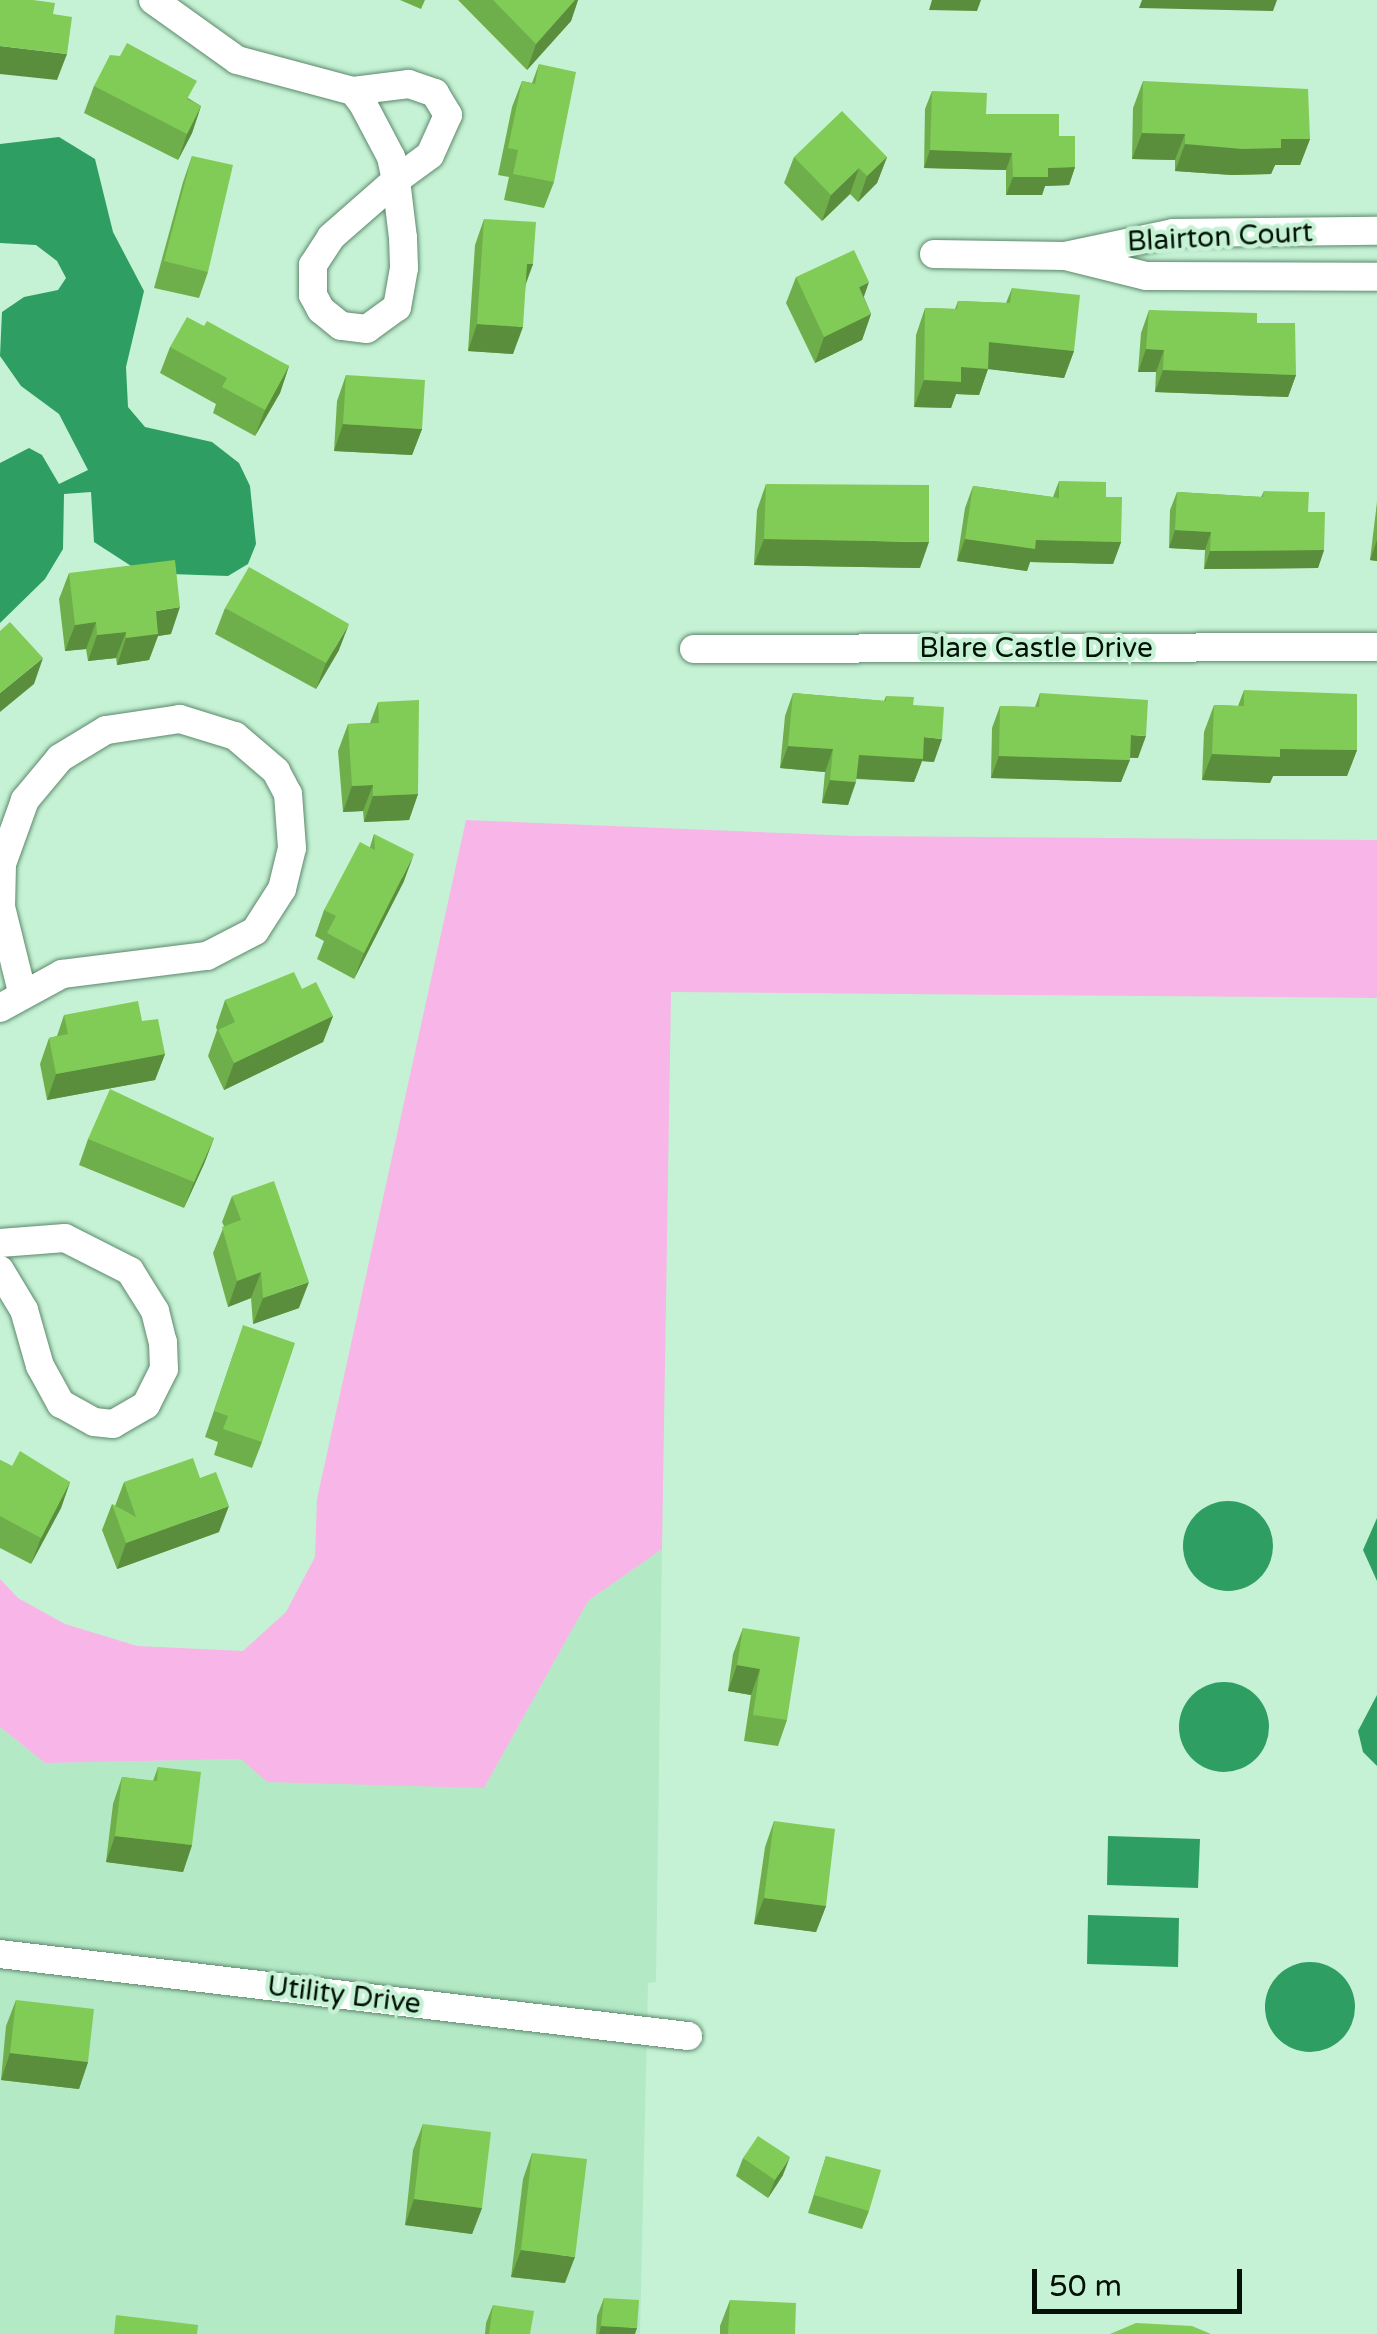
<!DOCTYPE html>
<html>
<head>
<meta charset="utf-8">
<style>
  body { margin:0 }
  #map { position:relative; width:1377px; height:2334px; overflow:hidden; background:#c5f2d4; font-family:"Varela Round",sans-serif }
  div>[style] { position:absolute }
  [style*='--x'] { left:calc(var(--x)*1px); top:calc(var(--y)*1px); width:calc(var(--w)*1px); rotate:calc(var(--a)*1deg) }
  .built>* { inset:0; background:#b4e9c6 }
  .green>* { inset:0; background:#f8b5e7 }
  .water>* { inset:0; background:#2e9e63 }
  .round { border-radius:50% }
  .roads { filter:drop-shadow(0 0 2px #5d886c) drop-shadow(0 0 2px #5d886c) }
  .street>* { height:28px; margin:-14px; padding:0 14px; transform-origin:14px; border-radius:14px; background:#fff }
  .wall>* { inset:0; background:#6faf4b }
  .shaded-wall>* { inset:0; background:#5a8e3d }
  .building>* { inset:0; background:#81cb57 }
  span { translate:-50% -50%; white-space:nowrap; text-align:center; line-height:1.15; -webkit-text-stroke:9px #c5f2d4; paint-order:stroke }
  .street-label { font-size:28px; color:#031107 }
  .scale { position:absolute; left:1032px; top:2269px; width:210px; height:45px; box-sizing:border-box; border:5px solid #031107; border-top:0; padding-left:12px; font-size:30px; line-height:35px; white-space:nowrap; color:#031107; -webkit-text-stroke:8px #c5f2d4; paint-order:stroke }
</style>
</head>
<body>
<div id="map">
  <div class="built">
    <i style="clip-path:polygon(662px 1549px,656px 1982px,648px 1983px,640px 2334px,0 2334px,0 1727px,45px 1763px,241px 1759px,484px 1788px,588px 1601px)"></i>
  </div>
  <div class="green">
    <i style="clip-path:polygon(466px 820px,854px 836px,1377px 840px,1377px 998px,671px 992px,662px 1549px,588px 1601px,484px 1788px,267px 1782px,241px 1759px,45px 1763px,0 1727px,0 1579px,18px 1598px,65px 1624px,137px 1646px,243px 1651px,286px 1612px,315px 1557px,317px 1499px)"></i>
  </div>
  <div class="water">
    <i style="clip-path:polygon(59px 137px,95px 159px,113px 232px,144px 291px,126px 367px,128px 407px,145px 427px,212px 442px,239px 463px,250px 486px,256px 544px,248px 564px,228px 576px,142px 573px,94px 542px,91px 492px,64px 494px,63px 549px,45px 579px,0 623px,0 463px,29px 448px,42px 455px,59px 484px,88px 470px,59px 414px,21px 386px,0 356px,2px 312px,24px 297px,58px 290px,66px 278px,57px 261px,36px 245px,0 243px,0 144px)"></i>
    <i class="round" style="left:1183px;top:1501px;width:90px;height:90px"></i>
    <i style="clip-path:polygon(1377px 1518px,1377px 1581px,1363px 1550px)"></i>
    <i class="round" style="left:1179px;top:1682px;width:90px;height:90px"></i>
    <i style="clip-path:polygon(1377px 1695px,1377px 1766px,1363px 1752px,1358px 1731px)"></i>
    <i style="clip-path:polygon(1108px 1836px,1200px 1839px,1198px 1888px,1107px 1885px)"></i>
    <i style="clip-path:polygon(1088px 1915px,1179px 1918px,1178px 1967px,1087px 1964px)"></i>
    <i class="round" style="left:1265px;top:1962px;width:90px;height:90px"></i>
  </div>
  <div class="roads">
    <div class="street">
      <i style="--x:153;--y:0;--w:103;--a:35.5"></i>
      <i style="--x:237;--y:60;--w:120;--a:15"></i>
      <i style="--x:353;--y:91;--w:16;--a:52"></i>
      <i style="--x:363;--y:104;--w:60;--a:62.2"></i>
      <i style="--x:391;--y:157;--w:24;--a:78"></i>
      <i style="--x:396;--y:180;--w:58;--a:83.1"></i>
      <i style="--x:403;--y:238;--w:30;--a:88"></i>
      <i style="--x:404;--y:268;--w:40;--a:100"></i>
      <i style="--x:397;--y:307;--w:37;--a:144"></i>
      <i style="--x:367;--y:329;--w:26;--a:-173"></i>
      <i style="--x:341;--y:326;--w:26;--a:-141"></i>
      <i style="--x:321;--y:310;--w:17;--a:-118"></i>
      <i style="--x:313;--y:295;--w:30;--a:-90"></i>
      <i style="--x:313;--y:265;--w:33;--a:-57"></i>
      <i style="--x:331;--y:237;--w:86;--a:-41.2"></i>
      <i style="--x:396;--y:180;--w:42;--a:-36.3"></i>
      <i style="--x:430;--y:155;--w:44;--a:-65.8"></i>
      <i style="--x:448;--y:115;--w:26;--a:-121"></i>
      <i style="--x:435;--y:93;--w:28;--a:-161"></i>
      <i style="--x:409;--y:84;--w:56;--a:172.9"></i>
      <i style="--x:934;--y:254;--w:131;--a:0.9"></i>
      <i style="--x:1065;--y:256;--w:110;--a:-12"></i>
      <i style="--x:1173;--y:233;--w:204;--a:-0.6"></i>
      <i style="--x:1065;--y:256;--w:83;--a:13.9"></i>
      <i style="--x:1146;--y:276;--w:231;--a:0.2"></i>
      <i style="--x:694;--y:649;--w:683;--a:-0.17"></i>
      <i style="--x:0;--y:1008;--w:71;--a:-28.7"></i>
      <i style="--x:62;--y:974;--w:146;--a:-7.1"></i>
      <i style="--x:207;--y:956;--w:54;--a:-27.5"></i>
      <i style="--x:255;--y:931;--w:50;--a:-57.3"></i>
      <i style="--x:282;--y:889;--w:42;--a:-76.3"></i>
      <i style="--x:292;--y:848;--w:54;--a:-94.2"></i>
      <i style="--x:288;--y:794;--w:26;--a:-118"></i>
      <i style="--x:276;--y:771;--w:54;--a:-139.5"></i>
      <i style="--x:235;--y:736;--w:58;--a:-162.8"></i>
      <i style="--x:180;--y:719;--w:75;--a:171.5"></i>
      <i style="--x:106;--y:730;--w:54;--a:148.7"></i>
      <i style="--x:60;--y:758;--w:55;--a:129.8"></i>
      <i style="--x:25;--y:800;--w:68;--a:109.8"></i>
      <i style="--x:2;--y:864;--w:43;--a:91.3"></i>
      <i style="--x:1;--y:907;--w:88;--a:76.1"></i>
      <i style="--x:0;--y:1243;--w:65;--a:-4.4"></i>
      <i style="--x:65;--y:1238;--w:73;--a:26.9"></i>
      <i style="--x:130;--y:1271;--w:47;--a:58"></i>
      <i style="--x:155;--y:1311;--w:32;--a:76"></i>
      <i style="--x:163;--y:1342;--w:27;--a:88"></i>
      <i style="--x:164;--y:1369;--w:40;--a:116.6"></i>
      <i style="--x:146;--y:1405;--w:38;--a:150"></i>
      <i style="--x:113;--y:1424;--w:19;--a:-174"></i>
      <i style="--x:94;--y:1422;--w:38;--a:-151"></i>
      <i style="--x:61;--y:1404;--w:43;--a:-118.9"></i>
      <i style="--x:40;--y:1366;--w:58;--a:-105.9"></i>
      <i style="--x:24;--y:1310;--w:47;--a:-121"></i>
      <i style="--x:0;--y:1954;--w:693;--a:6.8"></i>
    </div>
  </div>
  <div class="wall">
    <i style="clip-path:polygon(400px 0,425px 0,421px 9px)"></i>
    <i style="clip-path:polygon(458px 0,578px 0,571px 21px,527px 70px)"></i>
    <i style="clip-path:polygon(120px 56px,201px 106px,192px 133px,178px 160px,84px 113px,94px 86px)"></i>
    <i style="clip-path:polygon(539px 64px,554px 182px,544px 208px,504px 200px,509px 177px,498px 175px,512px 107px,522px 81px,532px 83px)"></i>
    <i style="clip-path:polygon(1143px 81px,1310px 139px,1300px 165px,1275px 165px,1271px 174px,1232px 175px,1175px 171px,1175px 160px,1132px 159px,1133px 108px)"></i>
    <i style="clip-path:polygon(932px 91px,986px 114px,1059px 136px,1075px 167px,1069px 185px,1045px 186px,1042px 195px,1006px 195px,1006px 170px,924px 168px,925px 109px)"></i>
    <i style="clip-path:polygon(192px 156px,208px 272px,199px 298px,154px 288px,183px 182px)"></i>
    <i style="clip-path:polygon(794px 157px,887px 157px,877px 183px,858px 202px,850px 194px,822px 221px,784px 183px)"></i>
    <i style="clip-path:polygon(484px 219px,533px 264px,526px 284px,513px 354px,468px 351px,475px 245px)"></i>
    <i style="clip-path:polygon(796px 277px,864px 297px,871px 314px,862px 340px,815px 363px,786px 303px)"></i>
    <i style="clip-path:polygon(1012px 288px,1074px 351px,1064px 378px,988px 369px,979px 395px,956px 394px,951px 408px,914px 407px,916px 335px,925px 308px,955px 309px,958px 301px,1006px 303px)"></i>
    <i style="clip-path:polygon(1149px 310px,1257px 323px,1296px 375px,1288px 397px,1155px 392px,1156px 372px,1138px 372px,1141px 333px)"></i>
    <i style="clip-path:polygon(204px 326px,289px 366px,280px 393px,255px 436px,213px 413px,216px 404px,160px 373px,170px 347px)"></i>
    <i style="clip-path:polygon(346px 375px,422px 429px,412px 455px,334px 451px,337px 401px)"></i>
    <i style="clip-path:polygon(1059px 481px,1106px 497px,1121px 542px,1113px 564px,1030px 562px,1027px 571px,957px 561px,965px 508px,973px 486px,1053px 497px)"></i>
    <i style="clip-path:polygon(766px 484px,920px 568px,754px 565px,757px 510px)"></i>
    <i style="clip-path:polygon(1264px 491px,1308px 512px,1324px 550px,1318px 568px,1204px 569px,1205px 550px,1169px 548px,1170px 510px,1177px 492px,1261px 497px)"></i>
    <i style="clip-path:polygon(1377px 502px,1377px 561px,1370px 560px)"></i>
    <i style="clip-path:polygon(69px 573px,171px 634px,158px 636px,149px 660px,117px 665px,116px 658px,88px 661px,86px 649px,65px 651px,59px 599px)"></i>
    <i style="clip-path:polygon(225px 608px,339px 650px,316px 689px,215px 634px)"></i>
    <i style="clip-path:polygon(1244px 690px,1357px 750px,1347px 776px,1273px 776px,1270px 783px,1202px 780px,1204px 732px,1214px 705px,1238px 706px)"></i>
    <i style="clip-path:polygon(793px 693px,884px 701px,886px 696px,913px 705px,934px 762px,922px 761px,914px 782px,856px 779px,848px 805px,822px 803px,825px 772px,780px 768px,785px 716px)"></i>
    <i style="clip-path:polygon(1040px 693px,1138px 758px,1130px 758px,1121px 782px,991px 778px,992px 728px,1000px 706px,1035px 707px)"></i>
    <i style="clip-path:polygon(378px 702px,418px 794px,409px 820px,364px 822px,363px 811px,343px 812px,338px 751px,348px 724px,370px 723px)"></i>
    <i style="clip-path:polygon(374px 834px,404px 881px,354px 979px,317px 959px,324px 941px,315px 936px,324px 910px,370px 847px)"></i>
    <i style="clip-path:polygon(302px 989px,333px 1016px,323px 1042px,224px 1090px,208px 1056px,217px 1030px,216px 1027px,225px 1000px)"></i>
    <i style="clip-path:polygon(64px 1015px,142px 1021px,165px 1054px,155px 1080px,47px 1100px,40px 1064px,49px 1038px,57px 1036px)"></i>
    <i style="clip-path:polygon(214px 1138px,204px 1164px,184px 1208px,79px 1165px,88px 1139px)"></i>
    <i style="clip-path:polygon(232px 1196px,299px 1308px,253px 1324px,251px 1298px,228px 1307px,213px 1253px,224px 1226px,222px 1222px)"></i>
    <i style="clip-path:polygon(234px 1352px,262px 1442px,252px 1468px,214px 1455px,218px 1442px,205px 1437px)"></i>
    <i style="clip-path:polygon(0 1460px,12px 1466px,70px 1482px,61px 1508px,31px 1564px,0 1548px)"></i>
    <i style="clip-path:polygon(124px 1482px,219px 1532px,117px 1569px,102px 1530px,112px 1504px,115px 1506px)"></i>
    <i style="clip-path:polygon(743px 1628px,787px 1720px,778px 1746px,744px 1741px,751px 1695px,728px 1691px,733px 1654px)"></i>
    <i style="clip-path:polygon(158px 1767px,192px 1845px,183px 1872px,106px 1862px,113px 1804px,122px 1777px,153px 1781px)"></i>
    <i style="clip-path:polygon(774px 1821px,826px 1906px,816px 1932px,754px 1924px,765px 1847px)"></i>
    <i style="clip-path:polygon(16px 2000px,88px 2062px,79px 2089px,1px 2080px,6px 2026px)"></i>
    <i style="clip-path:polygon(423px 2124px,482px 2208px,472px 2234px,405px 2225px,413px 2150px)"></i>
    <i style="clip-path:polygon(532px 2153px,565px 2283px,511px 2277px,523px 2179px)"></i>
    <i style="clip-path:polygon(826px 2156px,869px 2211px,862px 2229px,808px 2213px)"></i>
    <i style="clip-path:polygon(743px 2158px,783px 2175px,768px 2198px,736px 2176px)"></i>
    <i style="clip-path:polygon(604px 2298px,635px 2334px,596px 2334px,597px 2316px)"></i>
    <i style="clip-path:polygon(730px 2300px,795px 2334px,720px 2334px,720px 2326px)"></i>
    <i style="clip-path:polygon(493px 2305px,530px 2334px,485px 2334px,486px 2323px)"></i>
  </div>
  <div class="shaded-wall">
    <i style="clip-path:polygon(575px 0,578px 0,571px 21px,527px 70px,536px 44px)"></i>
    <i style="clip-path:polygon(932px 0,981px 0,977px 11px,929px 10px)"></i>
    <i style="clip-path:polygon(1142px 0,1277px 0,1273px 11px,1139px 8px)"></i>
    <i style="clip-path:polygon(0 46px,67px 54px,57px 80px,0 74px)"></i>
    <i style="clip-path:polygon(201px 106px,192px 133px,178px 160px,187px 134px)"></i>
    <i style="clip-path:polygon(1142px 133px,1185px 134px,1175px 160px,1132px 159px)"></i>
    <i style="clip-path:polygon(1281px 139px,1310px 139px,1300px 165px,1275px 165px,1271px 174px,1232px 175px,1175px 171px,1185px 144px)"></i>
    <i style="clip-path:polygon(930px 150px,1012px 153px,1006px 170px,924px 168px)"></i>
    <i style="clip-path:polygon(887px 157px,877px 183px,858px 202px,867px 176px)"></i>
    <i style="clip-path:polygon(1075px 167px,1069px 185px,1045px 186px,1042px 195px,1006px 195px,1013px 177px,1048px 168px)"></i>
    <i style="clip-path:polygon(859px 168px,850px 194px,822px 221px,831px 195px)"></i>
    <i style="clip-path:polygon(527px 264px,533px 264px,523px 290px)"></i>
    <i style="clip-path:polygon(869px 282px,860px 308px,859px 287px)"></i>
    <i style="clip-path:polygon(871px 314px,862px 340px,815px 363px,824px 337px)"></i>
    <i style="clip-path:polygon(477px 324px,523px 327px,513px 354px,468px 351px)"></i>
    <i style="clip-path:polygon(989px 342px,1074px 351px,1064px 378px,988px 369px,979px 395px,956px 394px,951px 408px,914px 407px,924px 380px)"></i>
    <i style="clip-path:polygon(1146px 349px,1164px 350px,1156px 372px,1138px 372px)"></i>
    <i style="clip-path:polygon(289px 366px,280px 393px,255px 436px,265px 410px)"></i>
    <i style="clip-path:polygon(1163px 370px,1296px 375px,1288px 397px,1155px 392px)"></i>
    <i style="clip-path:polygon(343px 424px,422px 429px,412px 455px,334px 451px)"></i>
    <i style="clip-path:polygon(1175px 530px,1211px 532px,1205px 550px,1169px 548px)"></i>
    <i style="clip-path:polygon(764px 539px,929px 542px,920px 568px,754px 565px)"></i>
    <i style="clip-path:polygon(965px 539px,1036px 540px,1121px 542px,1113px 564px,1030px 562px,1027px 571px,957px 561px)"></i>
    <i style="clip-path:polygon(1377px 540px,1377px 561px,1370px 560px)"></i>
    <i style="clip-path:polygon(1324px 550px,1318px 568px,1204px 569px,1210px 551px)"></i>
    <i style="clip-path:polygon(180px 607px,171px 634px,158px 636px,149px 660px,117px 665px,126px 638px,156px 611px)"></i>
    <i style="clip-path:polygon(96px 622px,86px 649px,65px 651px,75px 625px)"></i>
    <i style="clip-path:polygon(349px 624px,339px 650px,316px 689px,326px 663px)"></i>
    <i style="clip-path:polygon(126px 632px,116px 658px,88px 661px,97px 635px)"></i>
    <i style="clip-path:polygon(43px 658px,34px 684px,0 712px,0 693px)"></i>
    <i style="clip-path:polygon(1131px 735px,1146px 736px,1138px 758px,1122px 757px)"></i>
    <i style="clip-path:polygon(924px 737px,942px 739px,934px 762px,922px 761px,914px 782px,850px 778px,859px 755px)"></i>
    <i style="clip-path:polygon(788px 746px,833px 749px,825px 772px,780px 768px)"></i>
    <i style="clip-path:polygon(1280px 749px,1357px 750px,1347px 776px,1273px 776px,1270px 783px,1202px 780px,1212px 754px)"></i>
    <i style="clip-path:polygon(999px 756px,1130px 760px,1121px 782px,991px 778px)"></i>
    <i style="clip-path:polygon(830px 780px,856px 782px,848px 805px,822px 803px)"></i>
    <i style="clip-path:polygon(373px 785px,363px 811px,343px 812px,352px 786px)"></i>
    <i style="clip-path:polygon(418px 794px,409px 820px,364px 822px,373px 796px)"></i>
    <i style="clip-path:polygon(414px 854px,404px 881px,354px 979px,364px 953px)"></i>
    <i style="clip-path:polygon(333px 1016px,323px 1042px,224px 1090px,234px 1063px)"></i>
    <i style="clip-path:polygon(165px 1054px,155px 1080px,47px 1100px,56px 1074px)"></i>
    <i style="clip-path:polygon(214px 1138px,204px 1164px,184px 1208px,194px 1182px)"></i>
    <i style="clip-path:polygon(261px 1272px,251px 1298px,228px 1307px,237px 1281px)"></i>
    <i style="clip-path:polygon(309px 1282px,299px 1308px,253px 1324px,263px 1298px)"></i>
    <i style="clip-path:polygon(70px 1482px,61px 1508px,31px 1564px,41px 1538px)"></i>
    <i style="clip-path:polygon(229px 1506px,219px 1532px,117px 1569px,126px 1543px)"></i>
    <i style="clip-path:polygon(737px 1665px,760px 1669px,751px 1695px,728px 1691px)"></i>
    <i style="clip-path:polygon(115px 1836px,192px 1845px,183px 1872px,106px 1862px)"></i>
    <i style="clip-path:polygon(764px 1898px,826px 1906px,816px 1932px,754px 1924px)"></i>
    <i style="clip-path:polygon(10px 2053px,88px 2062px,79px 2089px,1px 2080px)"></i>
    <i style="clip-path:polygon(790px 2157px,783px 2175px,768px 2198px,775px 2180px)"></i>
    <i style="clip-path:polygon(414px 2199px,482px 2208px,472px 2234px,405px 2225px)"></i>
    <i style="clip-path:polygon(521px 2250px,575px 2257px,565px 2283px,511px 2277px)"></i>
    <i style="clip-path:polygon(601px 2326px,637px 2328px,635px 2334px,599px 2334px)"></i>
  </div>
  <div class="building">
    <i style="clip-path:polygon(0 0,33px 0,55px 3px,53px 14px,72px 17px,67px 54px,0 46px)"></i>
    <i style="clip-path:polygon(493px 0,575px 0,536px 44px)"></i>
    <i style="clip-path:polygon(127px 43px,197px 81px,187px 99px,201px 106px,187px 134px,94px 86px,110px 55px,120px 56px)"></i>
    <i style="clip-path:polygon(539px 64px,576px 72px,554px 182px,513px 174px,518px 150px,508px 148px,522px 81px,535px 84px)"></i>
    <i style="clip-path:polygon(1143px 81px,1308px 89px,1310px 139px,1281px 139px,1281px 148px,1242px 149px,1185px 144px,1185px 134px,1142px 133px)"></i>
    <i style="clip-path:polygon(932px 91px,987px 93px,986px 114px,1059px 114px,1059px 136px,1075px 136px,1075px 167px,1048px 168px,1048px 177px,1013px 177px,1012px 153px,930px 150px)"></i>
    <i style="clip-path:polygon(842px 111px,887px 157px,867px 176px,859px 168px,831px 195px,794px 157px)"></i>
    <i style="clip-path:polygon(192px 156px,233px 165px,208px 272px,164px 261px)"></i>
    <i style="clip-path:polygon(484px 219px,536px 222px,533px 264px,527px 264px,523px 327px,477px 324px)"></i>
    <i style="clip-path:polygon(854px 250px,869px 282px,859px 287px,871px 314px,824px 337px,796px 277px)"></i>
    <i style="clip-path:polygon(1012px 288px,1080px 295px,1074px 351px,989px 342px,988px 369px,961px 367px,961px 382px,924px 380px,925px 308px,957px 309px,958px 301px,1010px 303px)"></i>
    <i style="clip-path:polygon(1149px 310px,1257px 313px,1257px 323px,1295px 323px,1296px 375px,1163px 370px,1164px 350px,1146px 349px)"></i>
    <i style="clip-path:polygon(187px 317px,204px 326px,207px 321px,289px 366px,265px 410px,222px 387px,227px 378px,170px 347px)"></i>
    <i style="clip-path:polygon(346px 375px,425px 380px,422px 429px,343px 424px)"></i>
    <i style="clip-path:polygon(1059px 481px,1106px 482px,1106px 497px,1122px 497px,1121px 542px,1036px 540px,1035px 549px,965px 539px,973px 486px,1059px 498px)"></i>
    <i style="clip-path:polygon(766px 484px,929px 485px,929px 542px,764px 539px)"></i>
    <i style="clip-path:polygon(1264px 491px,1309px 492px,1308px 512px,1325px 512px,1324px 550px,1210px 551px,1211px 532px,1175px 530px,1177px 492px,1263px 497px)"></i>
    <i style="clip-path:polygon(175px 560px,180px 607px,156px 611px,158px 634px,126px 638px,126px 632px,97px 635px,96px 622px,75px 625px,69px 573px)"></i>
    <i style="clip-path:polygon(249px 567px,349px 624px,326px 663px,225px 608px)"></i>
    <i style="clip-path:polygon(10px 622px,43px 658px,0 693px,0 631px)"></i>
    <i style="clip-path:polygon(1244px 690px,1357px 694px,1357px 750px,1280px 749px,1280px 757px,1212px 754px,1214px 705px,1244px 706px)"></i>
    <i style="clip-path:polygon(793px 693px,886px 701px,886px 696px,914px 697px,913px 705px,944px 707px,942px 739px,924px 737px,923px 759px,859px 755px,856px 782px,830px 780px,833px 749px,788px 746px)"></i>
    <i style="clip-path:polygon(1040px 693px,1148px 700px,1146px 736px,1131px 735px,1130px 760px,999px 756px,1000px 706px,1039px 707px)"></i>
    <i style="clip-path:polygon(419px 700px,418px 794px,373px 796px,373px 785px,352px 786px,348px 724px,379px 723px,378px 702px)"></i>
    <i style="clip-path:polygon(374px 834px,414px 854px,364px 953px,327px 933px,336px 916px,324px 910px,360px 842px,375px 850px)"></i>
    <i style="clip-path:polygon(294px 972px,302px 989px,316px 982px,333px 1016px,234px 1063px,218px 1030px,235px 1022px,225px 1000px)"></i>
    <i style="clip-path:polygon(138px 1001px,142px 1021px,158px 1019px,165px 1054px,56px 1074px,49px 1038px,68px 1034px,64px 1015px)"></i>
    <i style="clip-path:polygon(110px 1089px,214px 1138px,194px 1182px,88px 1139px)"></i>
    <i style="clip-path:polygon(274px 1181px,309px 1282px,263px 1298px,261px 1272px,237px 1281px,222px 1227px,241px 1220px,232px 1196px)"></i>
    <i style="clip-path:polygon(243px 1325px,295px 1343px,262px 1442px,223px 1429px,228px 1416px,214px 1411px)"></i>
    <i style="clip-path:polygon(20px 1451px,70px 1482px,41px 1538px,0 1516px,0 1460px,12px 1466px)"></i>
    <i style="clip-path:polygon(193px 1458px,200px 1478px,216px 1472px,229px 1506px,126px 1543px,112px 1504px,136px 1517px,124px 1482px)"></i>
    <i style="clip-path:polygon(743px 1628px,800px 1637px,787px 1720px,753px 1715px,760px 1669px,737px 1665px)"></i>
    <i style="clip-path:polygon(158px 1767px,201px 1772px,192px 1845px,115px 1836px,122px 1777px,157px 1781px)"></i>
    <i style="clip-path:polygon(774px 1821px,835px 1829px,826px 1906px,764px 1898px)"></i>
    <i style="clip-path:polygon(16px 2000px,94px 2009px,88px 2062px,10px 2053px)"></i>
    <i style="clip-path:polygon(423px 2124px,491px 2132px,482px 2208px,414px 2199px)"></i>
    <i style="clip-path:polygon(758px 2136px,790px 2157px,775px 2180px,743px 2158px)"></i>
    <i style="clip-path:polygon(532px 2153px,587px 2159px,575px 2257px,521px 2250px)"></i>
    <i style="clip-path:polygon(826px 2156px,881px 2170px,869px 2211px,814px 2195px)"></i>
    <i style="clip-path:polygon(604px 2298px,639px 2300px,637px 2328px,601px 2326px)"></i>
    <i style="clip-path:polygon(730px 2300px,796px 2303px,795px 2334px,728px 2334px)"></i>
    <i style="clip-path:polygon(493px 2305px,534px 2311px,530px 2334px,489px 2334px)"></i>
    <i style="clip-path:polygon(116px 2315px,198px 2325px,197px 2334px,114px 2334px)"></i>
    <i style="clip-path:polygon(1136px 2323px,1192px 2326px,1211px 2334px,1110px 2334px)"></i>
  </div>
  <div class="street-label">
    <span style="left:1220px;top:237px;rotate:-3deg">Blairton Court</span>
    <span style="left:1036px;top:648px">Blare Castle Drive</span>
    <span style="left:344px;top:1995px;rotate:7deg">Utility Drive</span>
  </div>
  <div class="scale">50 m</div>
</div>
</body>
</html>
